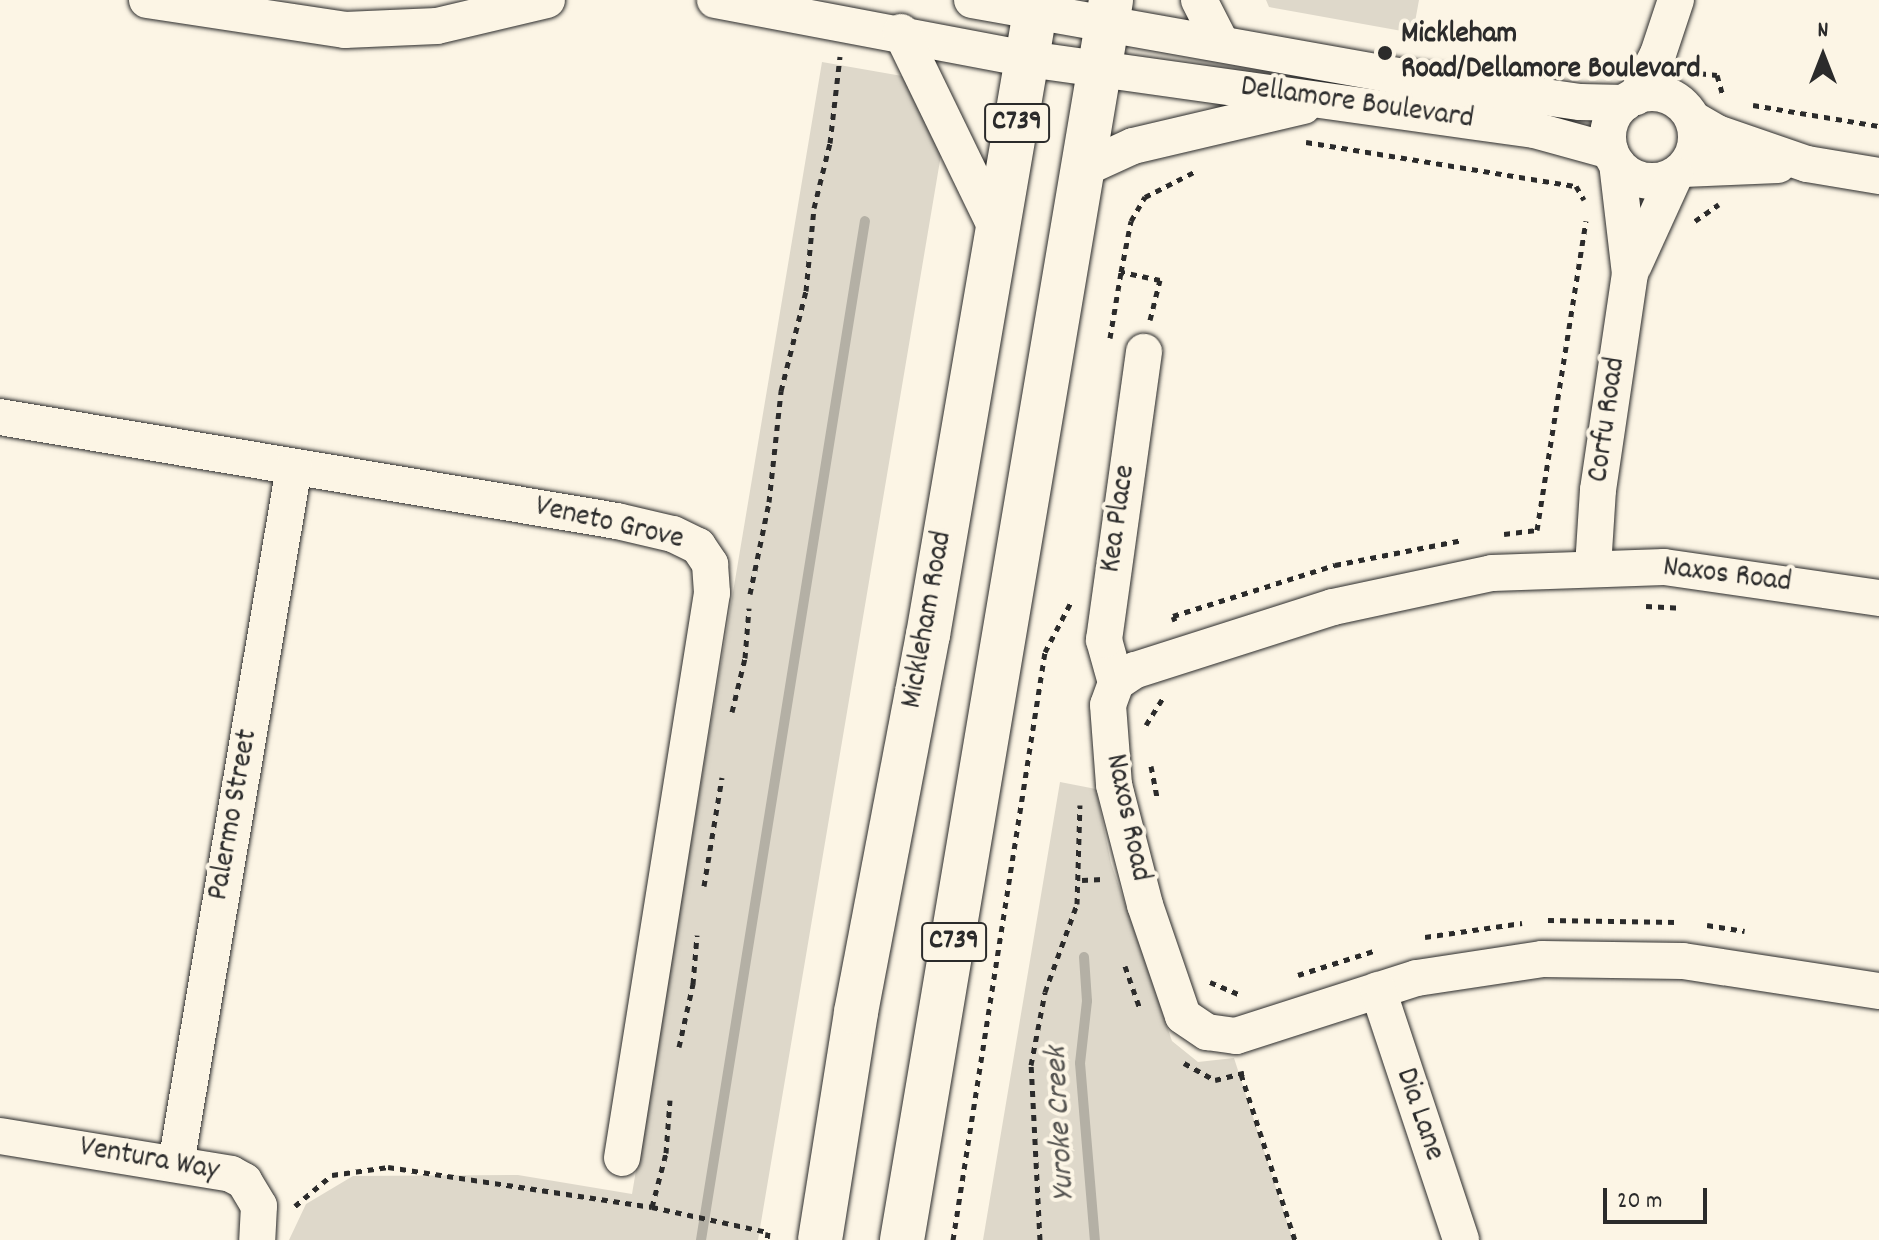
<!DOCTYPE html>
<html>
<head>
<meta charset="utf-8">
<style>
  body { margin:0 }
  #map { position:relative; width:1879px; height:1240px; overflow:hidden; background:#fcf5e5; font-family:Dekko,sans-serif }
  div>[style] { position:absolute }
  [style*='--x'] { left:calc(var(--x)*1px); top:calc(var(--y)*1px); width:calc(var(--w)*1px); rotate:calc(var(--a)*1deg) }
  .green>* { inset:0; background:#ded8ca }
  .stream>* { height:10px; margin:-5px; padding:0 5px; transform-origin:5px; border-radius:5px; background:#b4b0a5 }
  .path>* { height:5px; margin-top:-2.5px; transform-origin:0; background:repeating-linear-gradient(90deg,#2b2b2b 0 6px,transparent 0 12px) }
  .roads { filter:drop-shadow(0 0 2px #2b2b2b) drop-shadow(0 0 2px #2b2b2b) }
  .minor>* { height:36px; margin:-18px; padding:0 18px; transform-origin:18px; border-radius:18px; background:#fcf5e5 }
  .minor>.ring { margin:-18px; padding:0; box-sizing:content-box; background:none; border:36px solid #fcf5e5; border-radius:50% }
  .major>* { height:44px; margin:-22px; padding:0 22px; transform-origin:22px; border-radius:22px; background:#fcf5e5 }
  .dots>* { width:22px; height:22px; translate:-50% -50%; box-sizing:border-box; border:4px solid #fcf5e5; border-radius:50% }
  span { translate:-50% -50%; white-space:nowrap; text-align:center; line-height:1.15; -webkit-text-stroke:8px #fcf5e5; paint-order:stroke }
  .shield-label span { padding:2px 6px; background:#fcf5e5; border:2px solid; border-radius:6px; -webkit-text-stroke-width:0 }
  .shield-label { font-size:28px; color:#2b2b2b; font-weight:700 }
  .poi-label { font-size:30px; color:#2b2b2b; font-weight:700 }
  .left { translate:0 -50%; text-align:left }
  .street-label { font-size:30px; color:#2b2b2b }
  .water-label { font-size:32px; color:#545350; font-style:italic }
  .north { position:absolute; left:1783px; top:16px; width:80px; height:80px; -webkit-text-stroke:6px #fcf5e5; paint-order:stroke; rotate:0deg; font-size:22px; font-weight:700; line-height:32px; text-align:center; color:#2b2b2b }
  .north::after { content:''; display:block; margin:auto; width:28px; height:36px; background:#2b2b2b; clip-path:polygon(50% 0,100% 100%,50% 72%,0 100%) }
  .scale { position:absolute; left:1603px; top:1188px; width:104px; height:36px; box-sizing:border-box; border:4px solid #2b2b2b; border-top:0; padding-left:10px; font-size:24px; line-height:28px; white-space:nowrap; color:#2b2b2b; -webkit-text-stroke:6px #fcf5e5; paint-order:stroke }
</style>
</head>
<body>
<div id="map">
  <div class="green">
    <i style="clip-path:polygon(1266px 0,1419px 0,1413px 33px,1269px 7px)"></i>
    <i style="clip-path:polygon(822px 62px,902px 76px,946px 125px,758px 1240px,289px 1240px,306px 1204px,353px 1176px,518px 1175px,632px 1194px)"></i>
    <i style="clip-path:polygon(1060px 782px,1096px 789px,1111px 863px,1172px 1041px,1198px 1062px,1234px 1058px,1293px 1240px,983px 1240px)"></i>
  </div>
  <div class="stream">
    <i style="--x:1084;--y:957;--w:44;--a:86.1"></i>
    <i style="--x:1087;--y:1001;--w:62;--a:96.4"></i>
    <i style="--x:1080;--y:1063;--w:178;--a:85.2"></i>
    <i style="--x:701;--y:1240;--w:1032;--a:-80.86"></i>
  </div>
  <div class="path">
    <i style="--x:1688;--y:72;--w:29;--a:6"></i>
    <i style="--x:1717;--y:75;--w:22;--a:74"></i>
    <i style="--x:1753;--y:105;--w:128;--a:9.5"></i>
    <i style="--x:1306;--y:142;--w:274;--a:9.3"></i>
    <i style="--x:1576;--y:186;--w:16;--a:60"></i>
    <i style="--x:1695;--y:221;--w:29;--a:-35"></i>
    <i style="--x:1150;--y:320;--w:41;--a:-76"></i>
    <i style="--x:1160;--y:280;--w:40;--a:-168"></i>
    <i style="--x:1121;--y:272;--w:52;--a:-78.9"></i>
    <i style="--x:1131;--y:221;--w:28;--a:-60"></i>
    <i style="--x:1145;--y:197;--w:57;--a:-27"></i>
    <i style="--x:1110;--y:338;--w:67;--a:-80.5"></i>
    <i style="--x:1504;--y:534;--w:33;--a:-7"></i>
    <i style="--x:1537;--y:530;--w:313;--a:-81"></i>
    <i style="--x:750;--y:594;--w:94;--a:-78.3"></i>
    <i style="--x:769;--y:502;--w:112;--a:-83.8"></i>
    <i style="--x:781;--y:391;--w:103;--a:-76"></i>
    <i style="--x:806;--y:291;--w:83;--a:-84.5"></i>
    <i style="--x:814;--y:208;--w:67;--a:-76.2"></i>
    <i style="--x:830;--y:143;--w:87;--a:-83.4"></i>
    <i style="--x:1646;--y:606;--w:34;--a:3"></i>
    <i style="--x:1175;--y:621;--w:5;--a:-112"></i>
    <i style="--x:1173;--y:616;--w:170;--a:-17.5"></i>
    <i style="--x:1335;--y:565;--w:130;--a:-11.1"></i>
    <i style="--x:732;--y:712;--w:56;--a:-76.5"></i>
    <i style="--x:745;--y:658;--w:50;--a:-85.4"></i>
    <i style="--x:1146;--y:725;--w:31;--a:-58"></i>
    <i style="--x:1151;--y:766;--w:31;--a:79"></i>
    <i style="--x:1082;--y:880;--w:21;--a:-3"></i>
    <i style="--x:704;--y:886;--w:110;--a:-80.6"></i>
    <i style="--x:1548;--y:920;--w:129;--a:0.9"></i>
    <i style="--x:1707;--y:925;--w:38;--a:9"></i>
    <i style="--x:1425;--y:937;--w:98;--a:-8.2"></i>
    <i style="--x:1125;--y:966;--w:46;--a:70.8"></i>
    <i style="--x:1298;--y:975;--w:83;--a:-17.6"></i>
    <i style="--x:1210;--y:982;--w:33;--a:23"></i>
    <i style="--x:679;--y:1047;--w:65;--a:-77.5"></i>
    <i style="--x:693;--y:984;--w:49;--a:-85.3"></i>
    <i style="--x:1184;--y:1063;--w:35;--a:29"></i>
    <i style="--x:1215;--y:1080;--w:30;--a:-14"></i>
    <i style="--x:1241;--y:1074;--w:175;--a:72"></i>
    <i style="--x:295;--y:1206;--w:48;--a:-40"></i>
    <i style="--x:332;--y:1175;--w:57;--a:-8.1"></i>
    <i style="--x:388;--y:1167;--w:267;--a:8.6"></i>
    <i style="--x:652;--y:1207;--w:119;--a:12.2"></i>
    <i style="--x:768;--y:1232;--w:8;--a:97"></i>
    <i style="--x:652;--y:1207;--w:56;--a:-75.5"></i>
    <i style="--x:666;--y:1153;--w:53;--a:-85.7"></i>
    <i style="--x:953;--y:1240;--w:595;--a:-81.11"></i>
    <i style="--x:1045;--y:652;--w:56;--a:-62.5"></i>
    <i style="--x:1040;--y:1240;--w:175;--a:-92.9"></i>
    <i style="--x:1031;--y:1065;--w:74;--a:-79.1"></i>
    <i style="--x:1045;--y:992;--w:94;--a:-70"></i>
    <i style="--x:1077;--y:904;--w:99;--a:-88.3"></i>
  </div>
  <div class="roads">
    <div class="minor">
      <i style="--x:147;--y:0;--w:200;--a:8.6"></i>
      <i style="--x:345;--y:30;--w:92;--a:-2.5"></i>
      <i style="--x:437;--y:26;--w:113;--a:-13.3"></i>
      <i style="--x:715;--y:0;--w:319;--a:10.7"></i>
      <i style="--x:1028;--y:59;--w:511;--a:7.99"></i>
      <i style="--x:1534;--y:130;--w:79;--a:15.4"></i>
      <i style="--x:972;--y:0;--w:434;--a:10.1"></i>
      <i style="--x:1399;--y:76;--w:183;--a:8.2"></i>
      <i style="--x:1580;--y:102;--w:45;--a:1.3"></i>
      <i style="--x:1199;--y:0;--w:46;--a:62.9"></i>
      <i style="--x:901;--y:32;--w:222;--a:64.1"></i>
      <i class="ring" style="left:1608px;top:93px;width:52px;height:52px"></i>
      <i style="--x:1636;--y:97;--w:48;--a:-62.9"></i>
      <i style="--x:1658;--y:54;--w:57;--a:-71.6"></i>
      <i style="--x:1693;--y:119;--w:28;--a:30"></i>
      <i style="--x:1717;--y:133;--w:95;--a:19"></i>
      <i style="--x:1807;--y:164;--w:73;--a:9.5"></i>
      <i style="--x:1085;--y:168;--w:53;--a:-24.6"></i>
      <i style="--x:1133;--y:146;--w:175;--a:-13.2"></i>
      <i style="--x:1683;--y:169;--w:95;--a:-2.4"></i>
      <i style="--x:1634;--y:265;--w:99;--a:-65.5"></i>
      <i style="--x:0;--y:417;--w:626;--a:9.57"></i>
      <i style="--x:617;--y:521;--w:57;--a:13.1"></i>
      <i style="--x:673;--y:534;--w:28;--a:26"></i>
      <i style="--x:698;--y:546;--w:22;--a:56"></i>
      <i style="--x:710;--y:564;--w:29;--a:86"></i>
      <i style="--x:712;--y:593;--w:572;--a:99.05"></i>
      <i style="--x:1593;--y:567;--w:77;--a:-86.3"></i>
      <i style="--x:1598;--y:490;--w:218;--a:-81.6"></i>
      <i style="--x:1630;--y:274;--w:111;--a:-96.7"></i>
      <i style="--x:1879;--y:598;--w:217;--a:-171.8"></i>
      <i style="--x:1664;--y:567;--w:172;--a:178"></i>
      <i style="--x:1492;--y:573;--w:163;--a:167.9"></i>
      <i style="--x:1333;--y:607;--w:208;--a:162.3"></i>
      <i style="--x:1135;--y:670;--w:23;--a:146"></i>
      <i style="--x:1116;--y:683;--w:23;--a:110"></i>
      <i style="--x:1108;--y:705;--w:80;--a:85.7"></i>
      <i style="--x:1114;--y:785;--w:124;--a:75.5"></i>
      <i style="--x:1145;--y:905;--w:117;--a:71.1"></i>
      <i style="--x:1183;--y:1016;--w:29;--a:34"></i>
      <i style="--x:1207;--y:1032;--w:29;--a:8"></i>
      <i style="--x:1236;--y:1036;--w:190;--a:-17.8"></i>
      <i style="--x:1417;--y:978;--w:126;--a:-8.6"></i>
      <i style="--x:1542;--y:959;--w:141;--a:0.8"></i>
      <i style="--x:1683;--y:961;--w:198;--a:8.7"></i>
      <i style="--x:1116;--y:683;--w:45;--a:-105.6"></i>
      <i style="--x:1104;--y:640;--w:291;--a:-82.1"></i>
      <i style="--x:1378;--y:990;--w:263;--a:71.6"></i>
      <i style="--x:0;--y:1136;--w:234;--a:9.3"></i>
      <i style="--x:231;--y:1174;--w:15;--a:28"></i>
      <i style="--x:244;--y:1181;--w:29;--a:59"></i>
      <i style="--x:259;--y:1206;--w:34;--a:93"></i>
      <i style="--x:176;--y:1164;--w:707;--a:-80.39"></i>
    </div>
    <div class="major">
      <i style="--x:820;--y:1240;--w:231;--a:-81"></i>
      <i style="--x:856;--y:1012;--w:384;--a:-79.2"></i>
      <i style="--x:928;--y:635;--w:644;--a:-80.26"></i>
      <i style="--x:902;--y:1240;--w:1257;--a:-80.43"></i>
    </div>
  </div>
  <div class="dots">
    <i style="left:1385px;top:53px;background:#2b2b2b"></i>
  </div>
  <div class="shield-label">
    <span style="left:1017px;top:123px">C739</span>
    <span style="left:954px;top:942px">C739</span>
  </div>
  <div class="poi-label">
    <span class="left" style="left:1401px;top:53px">Mickleham<br>Road/Dellamore Boulevard</span>
  </div>
  <div class="street-label">
    <span style="left:1357px;top:105px;rotate:8deg">Dellamore Boulevard</span>
    <span style="left:1609px;top:420px;rotate:-82deg">Corfu Road</span>
    <span style="left:1120px;top:519px;rotate:-82deg">Kea Place</span>
    <span style="left:609px;top:525px;rotate:13deg">Veneto Grove</span>
    <span style="left:1727px;top:577px;rotate:7deg">Naxos Road</span>
    <span style="left:929px;top:620px;rotate:-80deg">Mickleham Road</span>
    <span style="left:235px;top:815px;rotate:-80deg">Palermo Street</span>
    <span style="left:1126px;top:818px;rotate:78deg">Naxos Road</span>
    <span style="left:1418px;top:1115px;rotate:71deg">Dia Lane</span>
    <span style="left:149px;top:1161px;rotate:10deg">Ventura Way</span>
  </div>
  <div class="water-label">
    <span style="left:1062px;top:1124px;rotate:-93deg">Yuroke Creek</span>
  </div>
  <div class="north">N</div>
  <div class="scale">20 m</div>
</div>
</body>
</html>
